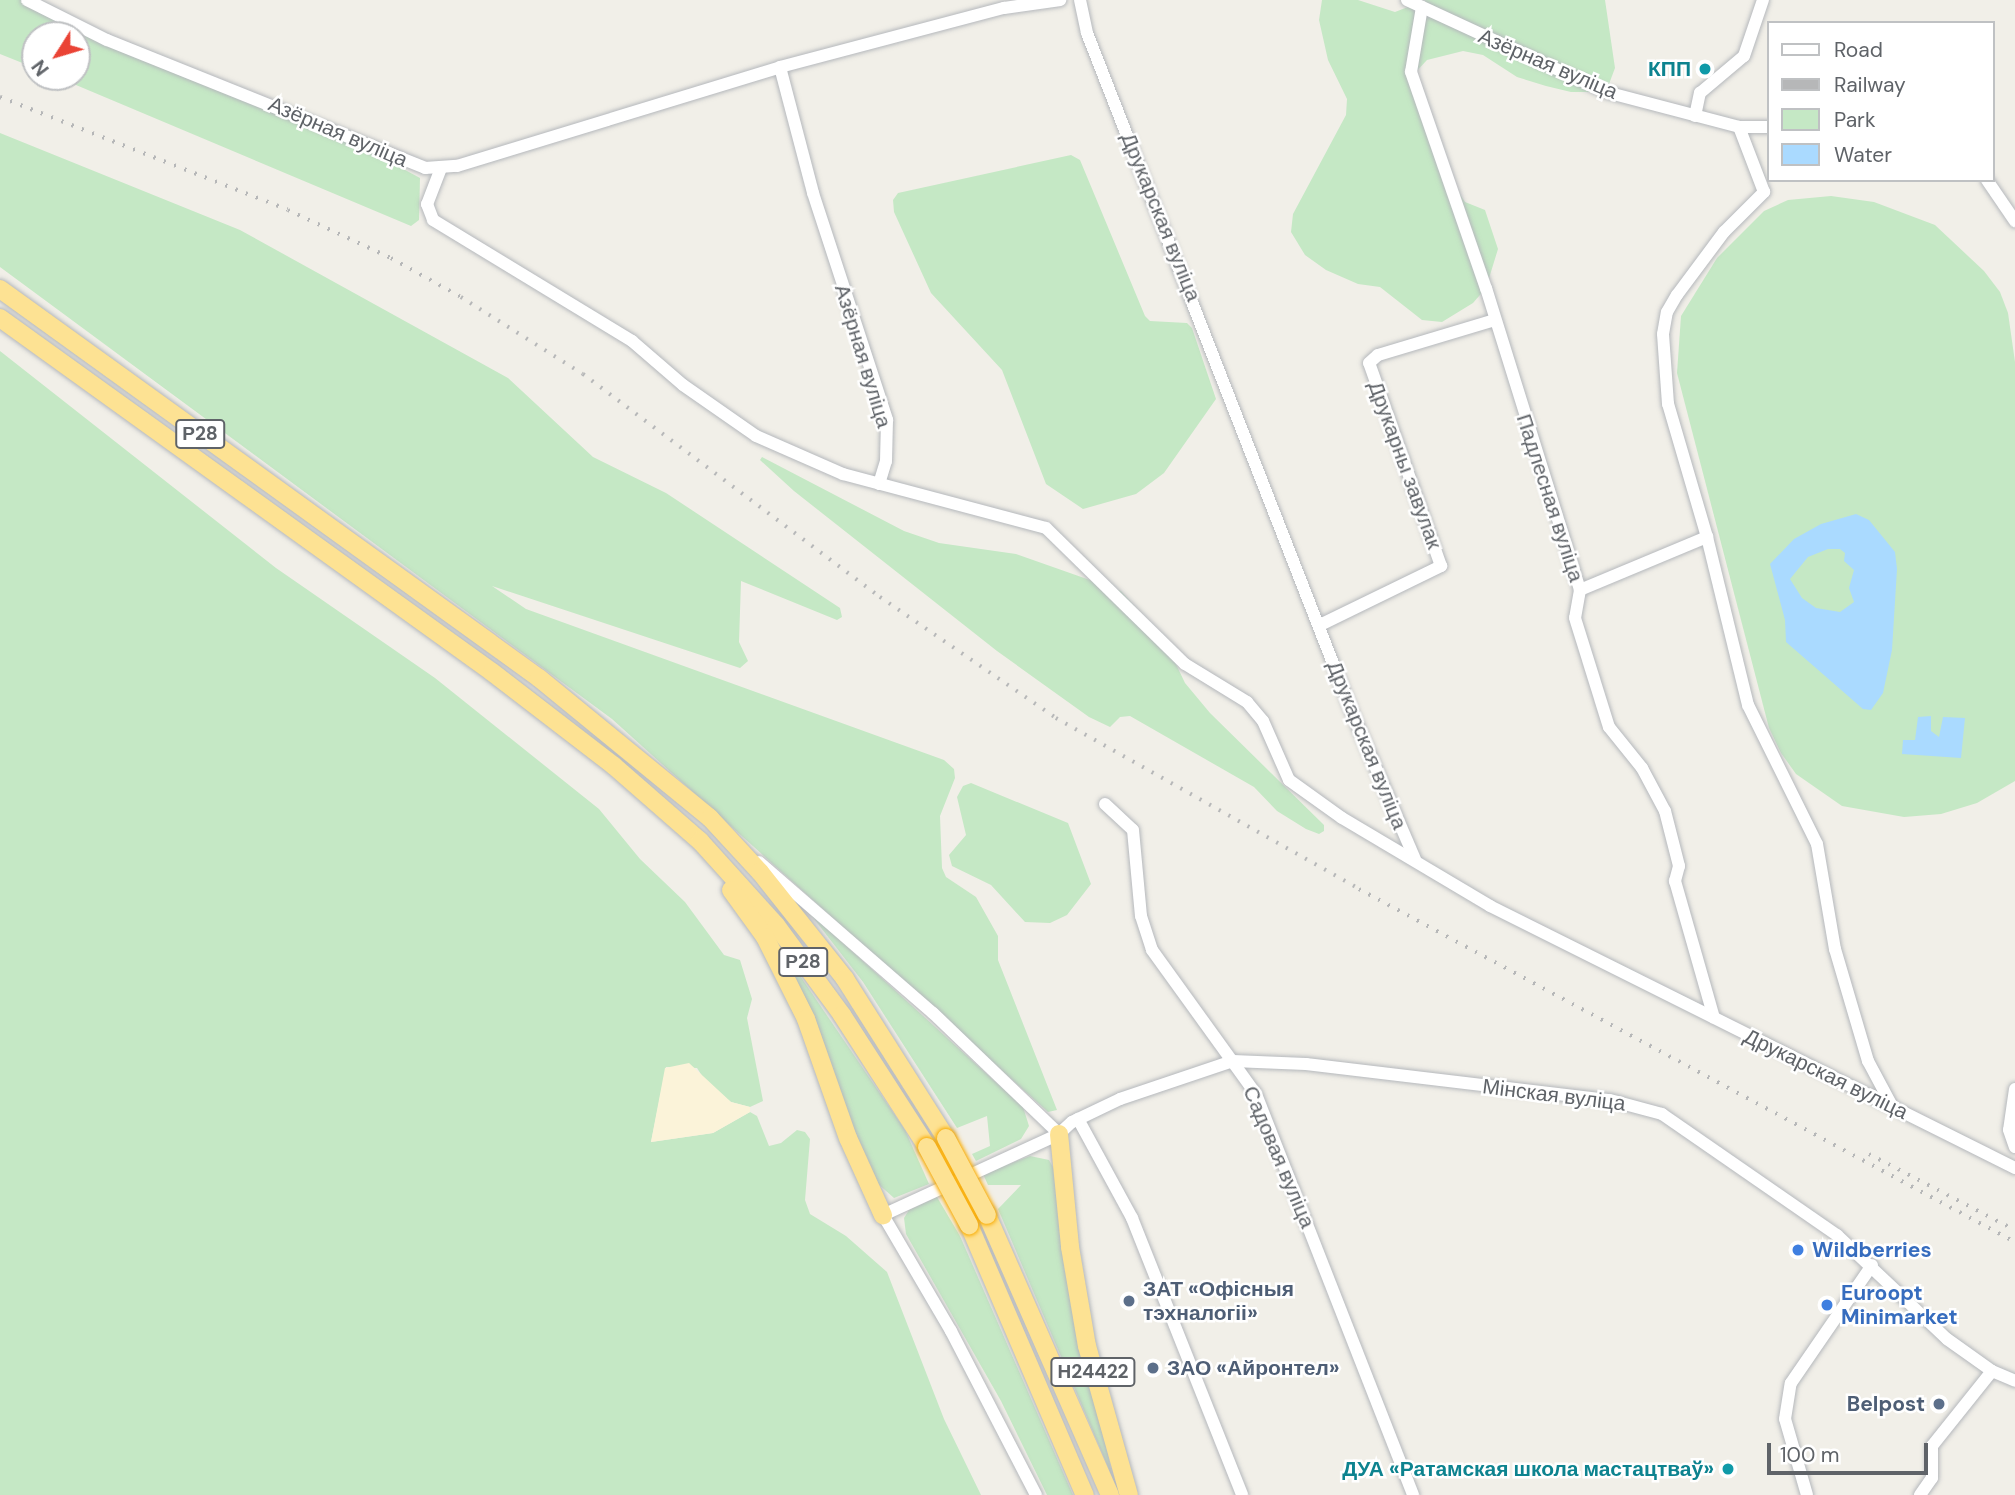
<!DOCTYPE html>
<html>
<head>
<meta charset="utf-8">
<style>
  body { margin:0 }
  #map { position:relative; width:2015px; height:1495px; overflow:hidden; background:#f1efe8; font-family:"DM Sans",sans-serif }
  div>[style] { position:absolute }
  [style*='--x'] { left:calc(var(--x)*1px); top:calc(var(--y)*1px); width:calc(var(--w)*1px); rotate:calc(var(--a)*1deg) }
  .green>* { inset:0; background:#c5e8c5 }
  .sand>* { inset:0; background:#fbf3d9 }
  .water>* { inset:0; background:#aadaff }
  .roads { filter:drop-shadow(0 0 2px #b5b8bc) drop-shadow(0 0 2px #b5b8bc) }
  .minor>* { height:12px; margin:-6px; padding:0 6px; transform-origin:6px; border-radius:6px; background:#fff }
  .highway>* { height:18px; margin:-9px; padding:0 9px; transform-origin:9px; border-radius:9px; background:#fde293 }
  .rail>* { height:3.5px; margin-top:-1.75px; transform-origin:0; background:repeating-linear-gradient(90deg,#b6b7b8 0 2px,transparent 0 11px) }
  .bridges { filter:drop-shadow(0 0 2px #f9ab00) drop-shadow(0 0 2px #f9ab00) }
  .highway-bridge>* { height:18px; margin:-9px; padding:0 9px; transform-origin:9px; border-radius:9px; background:#fde293 }
  .dots>* { width:19px; height:19px; translate:-50% -50%; box-sizing:border-box; border:4px solid #fff; border-radius:50% }
  span { translate:-50% -50%; white-space:nowrap; text-align:center; line-height:1.15; -webkit-text-stroke:5px #fff; paint-order:stroke }
  .shield-label span { padding:2px 5px; background:#fff; border:2px solid; border-radius:5px; -webkit-text-stroke-width:0 }
  .shield-label { font-size:19px; color:#5f6368; font-weight:700 }
  .street-label { font-size:21px; color:#5f6368 }
  .culture-label { font-size:21px; color:#0d838f; font-weight:700 }
  .right { translate:-100% -50%; text-align:right }
  .shop-label { font-size:21px; color:#366cbe; font-weight:700 }
  .left { translate:0 -50%; text-align:left }
  .service-label { font-size:21px; color:#4e5e75; font-weight:700 }
  .legend { position:absolute; left:1767px; top:21px; width:228px; height:161px; box-sizing:border-box; background:#fff; border:2px solid #bfc1c3; margin:0; padding:9px 12px; list-style:none; font-size:21px; color:#5f6368 }
  .legend li { display:flex; align-items:center; gap:14px; height:35px }
  .legend b { width:35px; border:2px solid #bfc1c3 }
  .north { position:absolute; left:21px; top:21px; width:70px; height:70px; box-sizing:border-box; background:#fff; border:2px solid #bfc1c3; border-radius:50%; rotate:233deg; font-size:19px; font-weight:700; line-height:28px; text-align:center; color:#5f6368 }
  .north::after { content:''; display:block; margin:auto; width:24px; height:32px; background:#ea4335; clip-path:polygon(50% 0,100% 100%,50% 72%,0 100%) }
  .scale { position:absolute; left:1767px; top:1443px; width:161px; height:32px; box-sizing:border-box; border:4px solid #5f6368; border-top:0; padding-left:9px; font-size:21px; line-height:24px; white-space:nowrap; color:#5f6368; -webkit-text-stroke:5px #fff; paint-order:stroke }
</style>
</head>
<body>
<div id="map">
  <div class="green">
    <i style="clip-path:polygon(0 0,27px 0,316px 122px,420px 178px,419px 220px,411px 226px,57px 77px,77px 77px,77px 35px,35px 35px,35px 68px,0 54px)"></i>
    <i style="clip-path:polygon(1322px 0,1358px 0,1395px 12px,1426px 0,1605px 0,1615px 68px,1606px 92px,1571px 92px,1546px 86px,1517px 77px,1483px 55px,1463px 51px,1427px 60px,1413px 75px,1439px 163px,1465px 202px,1485px 210px,1498px 249px,1486px 288px,1473px 303px,1442px 322px,1422px 320px,1380px 287px,1358px 284px,1326px 270px,1305px 255px,1291px 232px,1293px 214px,1346px 115px,1347px 99px,1328px 60px,1319px 20px)"></i>
    <i style="clip-path:polygon(0 133px,240px 230px,508px 378px,593px 457px,666px 493px,840px 608px,842px 617px,837px 620px,741px 581px,739px 642px,748px 661px,740px 668px,492px 586px,526px 609px,944px 760px,954px 769px,955px 778px,940px 816px,942px 868px,946px 877px,976px 897px,998px 936px,998px 960px,1057px 1110px,1048px 1112px,612px 719px,0 267px)"></i>
    <i style="clip-path:polygon(1071px 155px,1080px 160px,1145px 316px,1150px 321px,1187px 323px,1192px 328px,1216px 399px,1164px 473px,1136px 494px,1083px 509px,1046px 484px,1002px 370px,931px 293px,894px 212px,893px 200px,898px 193px)"></i>
    <i style="clip-path:polygon(1831px 196px,1874px 202px,1935px 225px,1984px 271px,2000px 292px,2008px 313px,2015px 362px,2015px 781px,1977px 803px,1941px 814px,1904px 817px,1842px 806px,1796px 774px,1781px 753px,1769px 728px,1677px 373px,1681px 316px,1717px 258px,1764px 211px,1788px 200px)"></i>
    <i style="clip-path:polygon(0 351px,276px 568px,435px 678px,599px 809px,640px 859px,685px 902px,724px 955px,740px 960px,752px 999px,747px 1018px,763px 1101px,750px 1107px,731px 1102px,706px 1082px,697px 1068px,666px 1067px,651px 1142px,713px 1133px,750px 1112px,757px 1116px,769px 1146px,781px 1143px,797px 1130px,805px 1132px,810px 1139px,805px 1200px,810px 1214px,846px 1236px,887px 1272px,944px 1419px,981px 1495px,0 1495px)"></i>
    <i style="clip-path:polygon(762px 457px,904px 531px,939px 543px,1016px 554px,1121px 591px,1164px 639px,1185px 683px,1210px 713px,1324px 825px,1324px 831px,1319px 834px,1306px 829px,1277px 811px,1254px 787px,1130px 716px,1120px 717px,1110px 727px,1089px 717px,997px 651px,794px 491px,760px 460px)"></i>
    <i style="clip-path:polygon(971px 783px,1068px 823px,1091px 884px,1067px 915px,1050px 923px,1025px 922px,991px 885px,952px 866px,949px 855px,966px 835px,957px 797px,963px 786px)"></i>
    <i style="clip-path:polygon(808px 911px,1023px 1107px,1029px 1126px,1021px 1139px,976px 1161px,972px 1154px,990px 1146px,987px 1116px,957px 1128px,863px 982px)"></i>
    <i style="clip-path:polygon(775px 939px,905px 1130px,929px 1184px,894px 1198px,876px 1182px)"></i>
    <i style="clip-path:polygon(1030px 1156px,1049px 1160px,1054px 1169px,1112px 1476px,998px 1209px,1021px 1185px,988px 1185px,983px 1174px)"></i>
    <i style="clip-path:polygon(937px 1197px,960px 1236px,1073px 1495px,1047px 1495px,1001px 1401px,906px 1234px,904px 1218px,909px 1210px)"></i>
  </div>
  <div class="sand">
    <i style="clip-path:polygon(689px 1063px,731px 1102px,750px 1107px,750px 1112px,713px 1133px,651px 1142px,665px 1068px)"></i>
  </div>
  <div class="water">
    <i style="clip-path:polygon(evenodd,1856px 514px,1869px 520px,1895px 552px,1897px 569px,1892px 650px,1883px 693px,1871px 710px,1863px 709px,1786px 642px,1785px 620px,1770px 564px,1794px 539px,1821px 524px,1856px 514px,1828px 549px,1840px 549px,1845px 553px,1844px 561px,1854px 570px,1849px 588px,1854px 602px,1840px 612px,1816px 608px,1802px 598px,1790px 579px,1808px 557px,1828px 549px)"></i>
    <i style="clip-path:polygon(1931px 716px,1931px 731px,1939px 737px,1943px 717px,1965px 718px,1961px 758px,1902px 754px,1903px 740px,1915px 740px,1918px 717px)"></i>
  </div>
  <div class="roads">
    <div class="minor">
      <i style="--x:27;--y:0;--w:89;--a:26.6"></i>
      <i style="--x:107;--y:40;--w:343;--a:21.9"></i>
      <i style="--x:425;--y:168;--w:32;--a:-4"></i>
      <i style="--x:457;--y:166;--w:338;--a:-17"></i>
      <i style="--x:780;--y:67;--w:232;--a:-14.8"></i>
      <i style="--x:1004;--y:8;--w:57;--a:-8.1"></i>
      <i style="--x:1080;--y:0;--w:34;--a:78"></i>
      <i style="--x:1087;--y:33;--w:734;--a:68.68"></i>
      <i style="--x:1354;--y:717;--w:155;--a:66.8"></i>
      <i style="--x:1407;--y:0;--w:219;--a:24.8"></i>
      <i style="--x:1606;--y:92;--w:138;--a:14.7"></i>
      <i style="--x:1739;--y:127;--w:29;--a:0"></i>
      <i style="--x:1422;--y:7;--w:66;--a:99.6"></i>
      <i style="--x:1411;--y:72;--w:229;--a:70.9"></i>
      <i style="--x:1486;--y:288;--w:316;--a:72.7"></i>
      <i style="--x:1580;--y:590;--w:28;--a:100"></i>
      <i style="--x:1575;--y:618;--w:114;--a:72.7"></i>
      <i style="--x:1609;--y:727;--w:53;--a:51.2"></i>
      <i style="--x:1642;--y:768;--w:49;--a:61.9"></i>
      <i style="--x:1665;--y:811;--w:57;--a:75.7"></i>
      <i style="--x:1679;--y:866;--w:16;--a:105"></i>
      <i style="--x:1675;--y:881;--w:142;--a:74.1"></i>
      <i style="--x:780;--y:67;--w:130;--a:75.3"></i>
      <i style="--x:813;--y:193;--w:239;--a:71.9"></i>
      <i style="--x:887;--y:420;--w:41;--a:91.4"></i>
      <i style="--x:886;--y:461;--w:24;--a:107"></i>
      <i style="--x:1695;--y:116;--w:24;--a:-78"></i>
      <i style="--x:1700;--y:93;--w:57;--a:-40.1"></i>
      <i style="--x:1744;--y:56;--w:59;--a:-71.3"></i>
      <i style="--x:441;--y:168;--w:39;--a:111"></i>
      <i style="--x:427;--y:204;--w:17;--a:69"></i>
      <i style="--x:433;--y:220;--w:233;--a:31.3"></i>
      <i style="--x:632;--y:341;--w:67;--a:40.8"></i>
      <i style="--x:683;--y:385;--w:89;--a:34.9"></i>
      <i style="--x:756;--y:436;--w:95;--a:23.6"></i>
      <i style="--x:843;--y:474;--w:210;--a:14.9"></i>
      <i style="--x:1046;--y:528;--w:194;--a:44.4"></i>
      <i style="--x:1185;--y:664;--w:73;--a:31.5"></i>
      <i style="--x:1247;--y:702;--w:25;--a:50"></i>
      <i style="--x:1263;--y:721;--w:64;--a:66.2"></i>
      <i style="--x:1289;--y:780;--w:65;--a:35.6"></i>
      <i style="--x:1342;--y:818;--w:172;--a:30.7"></i>
      <i style="--x:1490;--y:906;--w:587;--a:26.52"></i>
      <i style="--x:1987;--y:180;--w:50;--a:55.7"></i>
      <i style="--x:1707;--y:537;--w:173;--a:76.3"></i>
      <i style="--x:1748;--y:705;--w:155;--a:63.6"></i>
      <i style="--x:1817;--y:844;--w:107;--a:80.3"></i>
      <i style="--x:1835;--y:949;--w:117;--a:73.6"></i>
      <i style="--x:1868;--y:1061;--w:51;--a:61.9"></i>
      <i style="--x:1580;--y:590;--w:138;--a:-22.7"></i>
      <i style="--x:1707;--y:537;--w:139;--a:-106.3"></i>
      <i style="--x:1668;--y:404;--w:70;--a:-94.1"></i>
      <i style="--x:1663;--y:334;--w:22;--a:-80"></i>
      <i style="--x:1667;--y:312;--w:20;--a:-60"></i>
      <i style="--x:1677;--y:295;--w:79;--a:-53.3"></i>
      <i style="--x:1724;--y:232;--w:57;--a:-45"></i>
      <i style="--x:1764;--y:192;--w:70;--a:-111"></i>
      <i style="--x:1320;--y:625;--w:135;--a:-26"></i>
      <i style="--x:1441;--y:566;--w:215;--a:-109.5"></i>
      <i style="--x:1369;--y:363;--w:12;--a:-42"></i>
      <i style="--x:1378;--y:355;--w:122;--a:-16.7"></i>
      <i style="--x:1105;--y:804;--w:38;--a:43"></i>
      <i style="--x:1133;--y:830;--w:86;--a:84.7"></i>
      <i style="--x:1141;--y:916;--w:36;--a:72"></i>
      <i style="--x:1152;--y:950;--w:178;--a:54.2"></i>
      <i style="--x:1256;--y:1094;--w:431;--a:68.6"></i>
      <i style="--x:759;--y:862;--w:230;--a:41"></i>
      <i style="--x:933;--y:1013;--w:175;--a:43.8"></i>
      <i style="--x:2015;--y:1089;--w:41;--a:98.3"></i>
      <i style="--x:2009;--y:1130;--w:18;--a:71"></i>
      <i style="--x:1078;--y:1119;--w:113;--a:61.4"></i>
      <i style="--x:1132;--y:1218;--w:298;--a:68.3"></i>
      <i style="--x:1036;--y:1495;--w:185;--a:-117.4"></i>
      <i style="--x:951;--y:1331;--w:134;--a:-120.4"></i>
      <i style="--x:883;--y:1215;--w:194;--a:-24.7"></i>
      <i style="--x:1059;--y:1134;--w:18;--a:-43"></i>
      <i style="--x:1072;--y:1122;--w:53;--a:-25.6"></i>
      <i style="--x:1120;--y:1099;--w:119;--a:-18.6"></i>
      <i style="--x:1233;--y:1061;--w:73;--a:2.4"></i>
      <i style="--x:1306;--y:1064;--w:306;--a:6.8"></i>
      <i style="--x:1610;--y:1100;--w:54;--a:15.1"></i>
      <i style="--x:1662;--y:1114;--w:213;--a:34.7"></i>
      <i style="--x:1837;--y:1235;--w:151;--a:43.4"></i>
      <i style="--x:1947;--y:1339;--w:55;--a:35.4"></i>
      <i style="--x:1992;--y:1371;--w:25;--a:23"></i>
      <i style="--x:1807;--y:1495;--w:79;--a:-106.1"></i>
      <i style="--x:1785;--y:1419;--w:36;--a:-81"></i>
      <i style="--x:1791;--y:1383;--w:143;--a:-55.5"></i>
      <i style="--x:1920;--y:1495;--w:21;--a:-55"></i>
      <i style="--x:1932;--y:1478;--w:32;--a:-90"></i>
      <i style="--x:1932;--y:1446;--w:96;--a:-51.3"></i>
    </div>
    <div class="highway">
      <i style="--x:0;--y:289;--w:665;--a:35.82"></i>
      <i style="--x:539;--y:678;--w:221;--a:39.3"></i>
      <i style="--x:710;--y:818;--w:74;--a:47.2"></i>
      <i style="--x:760;--y:872;--w:137;--a:51.5"></i>
      <i style="--x:845;--y:979;--w:188;--a:57.6"></i>
      <i style="--x:0;--y:318;--w:606;--a:35.74"></i>
      <i style="--x:492;--y:672;--w:154;--a:37.6"></i>
      <i style="--x:614;--y:766;--w:114;--a:41.1"></i>
      <i style="--x:700;--y:841;--w:113;--a:47.9"></i>
      <i style="--x:776;--y:925;--w:112;--a:53.7"></i>
      <i style="--x:842;--y:1015;--w:157;--a:57.2"></i>
      <i style="--x:731;--y:890;--w:58;--a:54.1"></i>
      <i style="--x:765;--y:937;--w:92;--a:63.4"></i>
      <i style="--x:806;--y:1019;--w:126;--a:70.6"></i>
      <i style="--x:848;--y:1138;--w:85;--a:65.6"></i>
      <i style="--x:1059;--y:1134;--w:114;--a:84.4"></i>
      <i style="--x:1070;--y:1247;--w:100;--a:80.3"></i>
      <i style="--x:1087;--y:1346;--w:155;--a:74.3"></i>
      <i style="--x:987;--y:1215;--w:306;--a:66.3"></i>
      <i style="--x:969;--y:1225;--w:294;--a:66.8"></i>
    </div>
  </div>
  <div class="rail">
    <i style="--x:0;--y:97;--w:309;--a:21.4"></i>
    <i style="--x:288;--y:210;--w:114;--a:25"></i>
    <i style="--x:391;--y:258;--w:80;--a:29.1"></i>
    <i style="--x:461;--y:297;--w:144;--a:32.3"></i>
    <i style="--x:583;--y:374;--w:371;--a:36.9"></i>
    <i style="--x:880;--y:597;--w:214;--a:34.5"></i>
    <i style="--x:1056;--y:718;--w:348;--a:29.4"></i>
    <i style="--x:1359;--y:889;--w:745;--a:28.29"></i>
    <i style="--x:1869;--y:1154;--w:165;--a:27.5"></i>
  </div>
  <div class="bridges">
    <div class="highway-bridge">
      <i style="--x:946;--y:1138;--w:87;--a:62"></i>
      <i style="--x:927;--y:1147;--w:89;--a:61.7"></i>
    </div>
  </div>
  <div class="dots">
    <i style="left:1705px;top:69px;background:#0f9aa8"></i>
    <i style="left:1798px;top:1250px;background:#3f7fe0"></i>
    <i style="left:1129px;top:1301px;background:#5c6f8a"></i>
    <i style="left:1827px;top:1305px;background:#3f7fe0"></i>
    <i style="left:1153px;top:1368px;background:#5c6f8a"></i>
    <i style="left:1939px;top:1404px;background:#5c6f8a"></i>
    <i style="left:1728px;top:1469px;background:#0f9aa8"></i>
  </div>
  <div class="shield-label">
    <span style="left:200px;top:434px">Р28</span>
    <span style="left:803px;top:962px">Р28</span>
    <span style="left:1093px;top:1372px">Н24422</span>
  </div>
  <div class="street-label">
    <span style="left:1548px;top:64px;rotate:23deg">Азёрная вуліца</span>
    <span style="left:338px;top:132px;rotate:23deg">Азёрная вуліца</span>
    <span style="left:1161px;top:217px;rotate:68deg">Друкарская вуліца</span>
    <span style="left:863px;top:356px;rotate:73deg">Азёрная вуліца</span>
    <span style="left:1405px;top:465px;rotate:70deg">Друкарны завулак</span>
    <span style="left:1550px;top:498px;rotate:72deg">Падлесная вуліца</span>
    <span style="left:1367px;top:745px;rotate:68deg">Друкарская вуліца</span>
    <span style="left:1826px;top:1074px;rotate:26deg">Друкарская вуліца</span>
    <span style="left:1554px;top:1095px;rotate:7deg">Мінская вуліца</span>
    <span style="left:1279px;top:1157px;rotate:67deg">Садовая вуліца</span>
  </div>
  <div class="culture-label">
    <span class="right" style="left:1691px;top:69px">КПП</span>
    <span class="right" style="left:1714px;top:1469px">ДУА «Ратамская школа мастацтваў»</span>
  </div>
  <div class="shop-label">
    <span class="left" style="left:1812px;top:1250px">Wildberries</span>
    <span class="left" style="left:1841px;top:1305px">Euroopt<br>Minimarket</span>
  </div>
  <div class="service-label">
    <span class="left" style="left:1143px;top:1301px">ЗАТ «Офісныя<br>тэхналогіі»</span>
    <span class="left" style="left:1167px;top:1368px">ЗАО «Айронтел»</span>
    <span class="right" style="left:1925px;top:1404px">Belpost</span>
  </div>
  <ul class="legend">
  <li><b style="height:9px;background:#fff"></b>Road</li>
  <li><b style="height:9px;background:#b6b7b8"></b>Railway</li>
  <li><b style="height:19px;background:#c5e8c5"></b>Park</li>
  <li><b style="height:19px;background:#aadaff"></b>Water</li>
  </ul>
  <div class="north">N</div>
  <div class="scale">100 m</div>
</div>
</body>
</html>
